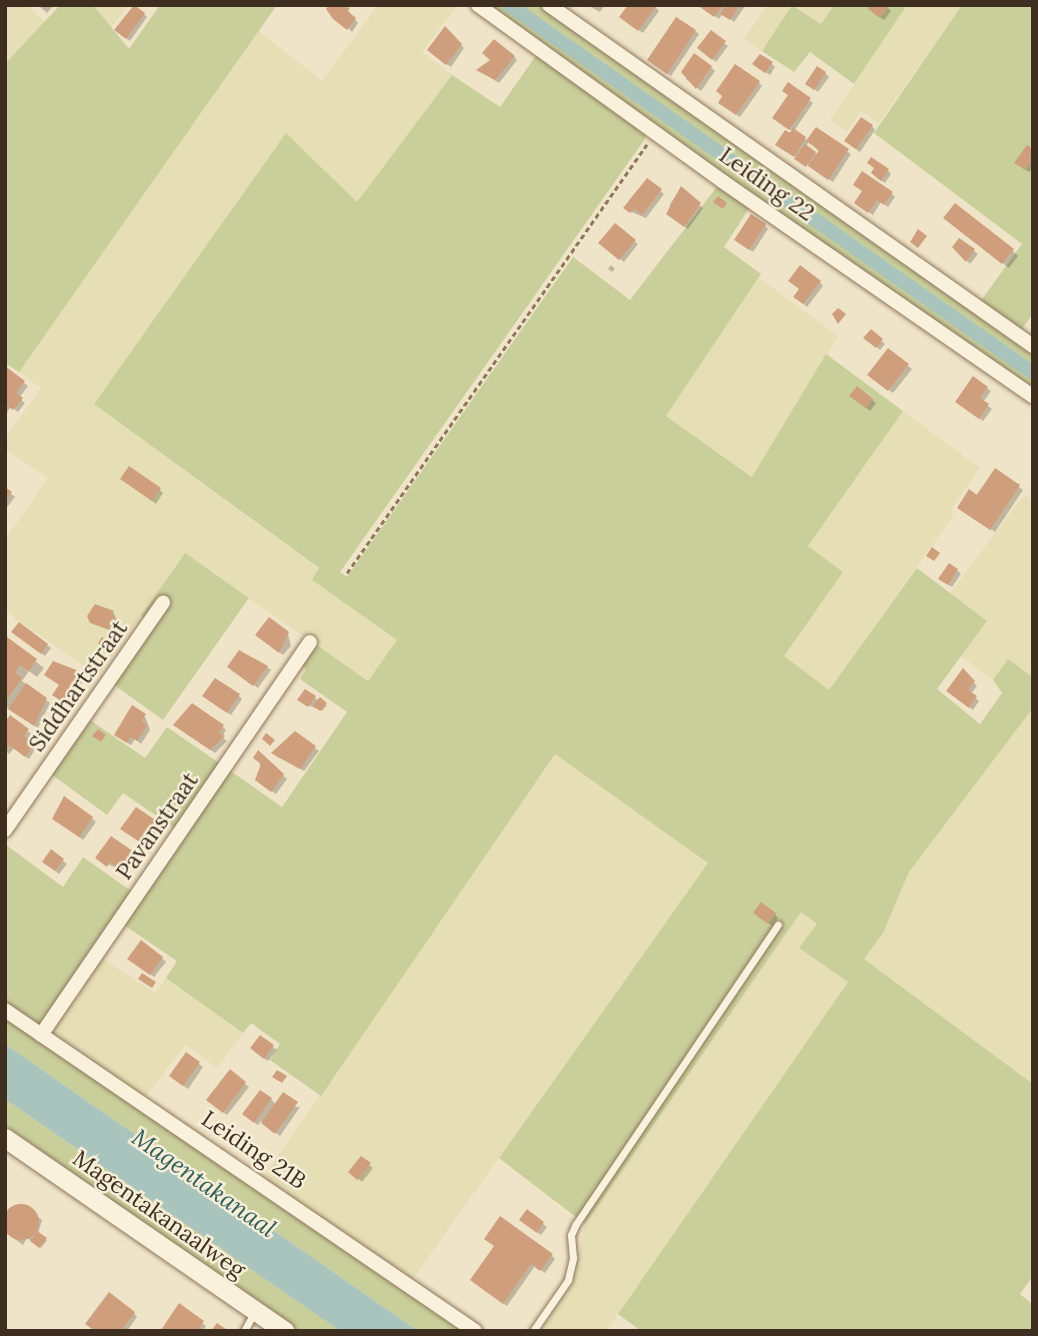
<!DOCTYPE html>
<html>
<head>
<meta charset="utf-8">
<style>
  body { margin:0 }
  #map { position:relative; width:1038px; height:1336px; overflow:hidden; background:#f0e4c8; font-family:Lora,serif }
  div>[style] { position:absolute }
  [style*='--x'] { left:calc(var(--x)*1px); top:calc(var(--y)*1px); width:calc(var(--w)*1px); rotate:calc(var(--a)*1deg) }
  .farmland>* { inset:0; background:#e6deb5 }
  .green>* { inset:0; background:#c9cf9b }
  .water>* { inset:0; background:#a9c4bc }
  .shadow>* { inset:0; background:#0003 }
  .canal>* { height:14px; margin:-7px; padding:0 7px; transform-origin:7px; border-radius:7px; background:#a9c4bc }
  .building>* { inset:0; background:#cf9f7d }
  .round { border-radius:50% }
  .path>* { height:2.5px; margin-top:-1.25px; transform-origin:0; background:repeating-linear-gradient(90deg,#8d765c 0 5px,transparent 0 8.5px) }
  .roads { filter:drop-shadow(0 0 2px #8d765c) drop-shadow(0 0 2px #8d765c) }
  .lane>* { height:7px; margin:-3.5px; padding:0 3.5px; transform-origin:3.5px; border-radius:3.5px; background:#faf1dc }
  .street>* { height:14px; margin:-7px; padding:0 7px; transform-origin:7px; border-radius:7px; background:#faf1dc }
  .secondary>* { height:19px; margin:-9.5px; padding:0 9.5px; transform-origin:9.5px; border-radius:9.5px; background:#faf1dc }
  span { translate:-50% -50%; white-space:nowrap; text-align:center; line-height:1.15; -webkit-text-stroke:5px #f7eed8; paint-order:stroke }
  .street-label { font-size:23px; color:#3d2e20 }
  .water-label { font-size:24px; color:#2f5d5a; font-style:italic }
  .frame { position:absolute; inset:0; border:7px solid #3d2e20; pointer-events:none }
</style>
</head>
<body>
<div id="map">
  <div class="farmland">
    <i style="clip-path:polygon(5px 5px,27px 5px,45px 22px,5px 64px)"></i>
    <i style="clip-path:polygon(93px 5px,129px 5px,111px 27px)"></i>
    <i style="clip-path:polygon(378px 5px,458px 5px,422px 52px,452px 75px,357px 202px,286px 133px,94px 404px,319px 569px,312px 580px,397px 640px,369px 681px,185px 554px,98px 676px,5px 611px,5px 540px,48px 478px,5px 449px,5px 438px,41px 388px,19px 372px,259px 31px,322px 81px)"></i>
    <i style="clip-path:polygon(767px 5px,792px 5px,762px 51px,744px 39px)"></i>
    <i style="clip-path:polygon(794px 5px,834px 5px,821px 24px)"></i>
    <i style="clip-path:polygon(907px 5px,962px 5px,879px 123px,861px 111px,847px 132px,830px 121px)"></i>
    <i style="clip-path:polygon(759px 278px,838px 336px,753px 477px,666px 416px)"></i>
    <i style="clip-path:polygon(903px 411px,980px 468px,950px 511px,954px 515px,829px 690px,783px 656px,843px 572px,808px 546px)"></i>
    <i style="clip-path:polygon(1024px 495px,1033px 501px,1033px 677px,1008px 660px,993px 680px,961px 656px,987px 621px,950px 593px)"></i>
    <i style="clip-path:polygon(1033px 708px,1033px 1084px,864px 959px,883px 933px,909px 872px)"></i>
    <i style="clip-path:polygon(555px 754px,708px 863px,412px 1280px,263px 1178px)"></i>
    <i style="clip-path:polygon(801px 912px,817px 924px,800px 949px,848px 982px,606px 1331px,538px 1331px,572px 1283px,585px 1224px)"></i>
    <i style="clip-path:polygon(99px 956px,155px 993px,166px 978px,243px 1033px,217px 1068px,186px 1045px,144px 1098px,52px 1034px,51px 1027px)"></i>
  </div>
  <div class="green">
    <i style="clip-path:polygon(60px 5px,93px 5px,129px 49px,160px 5px,277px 5px,19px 372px,5px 363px,5px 64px)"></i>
    <i style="clip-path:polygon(484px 5px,537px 5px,1033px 355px,1033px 391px)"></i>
    <i style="clip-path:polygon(792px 5px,821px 24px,834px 5px,907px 5px,854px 84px,810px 52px,794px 72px,762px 51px)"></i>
    <i style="clip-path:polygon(962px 5px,1033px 5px,1033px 314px,1020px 331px,980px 302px,1022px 244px,874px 133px)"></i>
    <i style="clip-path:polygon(537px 54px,645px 132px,645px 139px,340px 572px,347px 577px,573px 257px,630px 300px,719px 184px,750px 207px,724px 247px,761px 274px,666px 416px,752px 477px,826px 354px,903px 411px,808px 546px,843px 572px,784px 656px,829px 690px,917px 568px,987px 621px,937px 689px,980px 724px,1002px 693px,993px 680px,1008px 659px,1033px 677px,1033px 708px,909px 872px,883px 933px,864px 959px,1033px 1084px,1033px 1276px,1020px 1294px,1033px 1305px,1033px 1331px,641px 1331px,618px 1314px,848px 982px,799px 948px,817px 924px,801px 912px,585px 1224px,499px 1158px,708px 863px,555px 754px,321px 1096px,270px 1060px,280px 1044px,251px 1023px,243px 1033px,166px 978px,177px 961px,121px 923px,229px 770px,282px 807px,347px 712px,300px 679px,306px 669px,300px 664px,314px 643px,368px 681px,397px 640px,312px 580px,319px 568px,94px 404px,286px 133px,357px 202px,452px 75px,500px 107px)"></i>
    <i style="clip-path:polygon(185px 553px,249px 598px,163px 720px,113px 684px,154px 626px,141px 616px)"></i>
    <i style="clip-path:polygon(90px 720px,145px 758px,167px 727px,222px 765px,177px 830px,123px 793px,107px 815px,51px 774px)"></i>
    <i style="clip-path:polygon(5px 844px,63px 887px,83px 857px,134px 893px,41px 1025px,5px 1005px)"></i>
    <i style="clip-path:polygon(5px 1017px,461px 1331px,418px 1331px,5px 1044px)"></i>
    <i style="clip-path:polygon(5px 1099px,340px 1331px,299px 1331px,5px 1126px)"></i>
  </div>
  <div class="water">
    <i style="clip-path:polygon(5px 1044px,418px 1331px,340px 1331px,5px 1099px)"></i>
  </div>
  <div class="shadow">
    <i style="clip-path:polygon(38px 5px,54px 5px,47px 13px)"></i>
    <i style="clip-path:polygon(331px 5px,352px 5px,347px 9px,358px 23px,352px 32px,329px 9px)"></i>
    <i style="clip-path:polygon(587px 5px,605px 5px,600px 12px)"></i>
    <i style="clip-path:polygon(653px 5px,659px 11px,643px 33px,625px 21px)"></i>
    <i style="clip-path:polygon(699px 5px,746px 5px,734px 22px,723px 13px,719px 19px)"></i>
    <i style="clip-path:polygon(888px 8px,891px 11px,884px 20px,873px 13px)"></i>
    <i style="clip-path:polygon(144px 14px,147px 17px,130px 41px,120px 34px)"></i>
    <i style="clip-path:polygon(445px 29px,464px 48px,451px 67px,432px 54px)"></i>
    <i style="clip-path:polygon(695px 31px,699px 34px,671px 76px,653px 64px)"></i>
    <i style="clip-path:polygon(711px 33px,728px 46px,716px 62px,703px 51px)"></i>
    <i style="clip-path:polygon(514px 57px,517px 60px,499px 83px,478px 70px)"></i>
    <i style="clip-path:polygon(772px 64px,775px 67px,770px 75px,758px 68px)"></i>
    <i style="clip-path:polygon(711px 67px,715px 71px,701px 91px,686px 79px)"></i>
    <i style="clip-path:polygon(825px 73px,829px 77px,818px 92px,811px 87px)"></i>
    <i style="clip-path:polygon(758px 82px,762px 86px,740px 117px,724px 106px)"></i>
    <i style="clip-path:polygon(evenodd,788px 85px,813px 103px,794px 131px,808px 141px,816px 130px,851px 154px,833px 182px,778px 145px,786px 132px,793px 132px,774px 118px,790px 95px,784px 91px,788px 85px,809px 141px,824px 157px,823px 158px,806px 147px,809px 141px)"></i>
    <i style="clip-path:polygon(872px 126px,875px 130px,860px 152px,850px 145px)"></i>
    <i style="clip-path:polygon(1033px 151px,1033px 168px,1029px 172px,1020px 166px)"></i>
    <i style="clip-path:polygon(888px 170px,891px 174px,885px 183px,876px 177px)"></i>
    <i style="clip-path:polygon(648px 180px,664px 194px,646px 218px,629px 211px)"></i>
    <i style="clip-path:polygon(681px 188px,703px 208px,688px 229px,672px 217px,670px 204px)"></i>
    <i style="clip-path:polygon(892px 194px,895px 197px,888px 207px,881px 202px,873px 215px,860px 206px)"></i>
    <i style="clip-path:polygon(951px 224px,1012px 250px,1018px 256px,1009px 268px)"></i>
    <i style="clip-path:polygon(765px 225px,768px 229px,753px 252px,740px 243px)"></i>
    <i style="clip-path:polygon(960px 240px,978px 254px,970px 264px,955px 247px)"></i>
    <i style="clip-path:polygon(634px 241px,638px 244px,624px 262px,604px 247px)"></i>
    <i style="clip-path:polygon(611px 265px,615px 269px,612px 272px,608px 269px)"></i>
    <i style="clip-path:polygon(820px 282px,823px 286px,807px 307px,799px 300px)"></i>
    <i style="clip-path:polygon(871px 331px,885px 344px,880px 350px,866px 337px)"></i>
    <i style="clip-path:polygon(889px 350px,912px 369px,893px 393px,873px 379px)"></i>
    <i style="clip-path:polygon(5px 368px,28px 386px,19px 398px,25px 403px,18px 412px,11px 407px,5px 415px)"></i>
    <i style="clip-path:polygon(987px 388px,991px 391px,983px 402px,992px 409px,983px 421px,961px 405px)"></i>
    <i style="clip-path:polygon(855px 399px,872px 400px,876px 403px,870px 411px)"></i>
    <i style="clip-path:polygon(996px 470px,1023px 490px,995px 532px,963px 511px)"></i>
    <i style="clip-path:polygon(122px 479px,159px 489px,163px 493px,156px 504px)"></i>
    <i style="clip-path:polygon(5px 489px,15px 497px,5px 510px)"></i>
    <i style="clip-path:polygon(957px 570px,961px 574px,952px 587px,944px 582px)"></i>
    <i style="clip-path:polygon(113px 612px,118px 622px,111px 631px,92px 622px)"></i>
    <i style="clip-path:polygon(288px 634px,291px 646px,283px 655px,261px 638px)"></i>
    <i style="clip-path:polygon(17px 635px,47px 645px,51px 648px,45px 656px)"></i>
    <i style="clip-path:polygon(7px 639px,44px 668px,37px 677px,29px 671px,22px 681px,50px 703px,38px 728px,5px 706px)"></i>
    <i style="clip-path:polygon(267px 667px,271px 670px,258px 688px,232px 670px)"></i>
    <i style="clip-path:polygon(963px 670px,977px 686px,971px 694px,979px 701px,973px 710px,952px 694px)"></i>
    <i style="clip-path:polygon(78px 673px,82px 683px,73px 689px,78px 697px,71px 707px,58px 699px)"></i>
    <i style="clip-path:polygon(239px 696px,242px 699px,231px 715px,208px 700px)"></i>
    <i style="clip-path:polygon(315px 698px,327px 705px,322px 711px,303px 703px)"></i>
    <i style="clip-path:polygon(145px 716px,150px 730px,141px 744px,135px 739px,131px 745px,119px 738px)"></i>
    <i style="clip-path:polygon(10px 717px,31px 734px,27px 740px,36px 748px,29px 759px,14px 748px,9px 754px,5px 751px,5px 721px)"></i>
    <i style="clip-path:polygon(223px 727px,226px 730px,222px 737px,227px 741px,215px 753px,179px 728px)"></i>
    <i style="clip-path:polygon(295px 733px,319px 751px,304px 771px,276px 756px)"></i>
    <i style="clip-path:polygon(259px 752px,287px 779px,276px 794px,261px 784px)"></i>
    <i style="clip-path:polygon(92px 818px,96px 822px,83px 840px,58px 822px)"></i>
    <i style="clip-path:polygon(158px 825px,162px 828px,148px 848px,126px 832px)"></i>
    <i style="clip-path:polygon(51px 852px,67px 864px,59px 874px,48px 865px)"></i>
    <i style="clip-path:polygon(135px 855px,139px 859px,132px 868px,128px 864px,123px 871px,101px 861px)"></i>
    <i style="clip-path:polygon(775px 914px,778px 918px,772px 926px,759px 916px)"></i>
    <i style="clip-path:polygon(162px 958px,166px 962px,154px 977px,133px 962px)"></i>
    <i style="clip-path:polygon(260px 1037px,277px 1050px,268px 1061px,255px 1052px)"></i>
    <i style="clip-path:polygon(186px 1054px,203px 1067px,188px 1089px,174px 1079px)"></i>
    <i style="clip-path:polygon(230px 1072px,249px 1087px,227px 1115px,212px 1104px)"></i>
    <i style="clip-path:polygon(271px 1099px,276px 1105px,300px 1107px,280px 1136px,261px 1121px,258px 1125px,248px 1118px)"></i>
    <i style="clip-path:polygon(369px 1165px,373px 1168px,362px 1182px,350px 1172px)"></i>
    <i style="clip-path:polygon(21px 1204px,42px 1220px,38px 1234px,47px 1240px,41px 1248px,27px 1238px,23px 1245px,5px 1232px,5px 1213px)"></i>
    <i style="clip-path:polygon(528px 1212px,547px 1227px,541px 1235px,525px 1223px)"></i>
    <i style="clip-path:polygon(551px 1255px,555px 1259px,545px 1273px,535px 1266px,507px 1306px,476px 1284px)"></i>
    <i style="clip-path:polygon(180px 1306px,206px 1326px,203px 1331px,163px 1329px)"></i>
    <i style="clip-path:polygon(134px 1313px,137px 1317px,127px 1331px,96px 1331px)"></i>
  </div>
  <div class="canal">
    <i style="--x:509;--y:5;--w:640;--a:35.08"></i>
  </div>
  <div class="building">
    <i style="clip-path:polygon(134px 5px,145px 13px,126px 39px,114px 30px)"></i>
    <i style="clip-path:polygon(329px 5px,350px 8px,347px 11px,356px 18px,347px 30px,333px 19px,326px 9px)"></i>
    <i style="clip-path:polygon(628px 5px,657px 5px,638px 31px,619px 17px)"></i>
    <i style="clip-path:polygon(697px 5px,723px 5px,714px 17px)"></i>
    <i style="clip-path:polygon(726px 5px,740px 5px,730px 20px,720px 14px)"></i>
    <i style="clip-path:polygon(870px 5px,887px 5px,889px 6px,880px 18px,868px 9px)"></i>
    <i style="clip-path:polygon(676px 17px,696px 30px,667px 74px,647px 60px)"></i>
    <i style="clip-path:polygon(445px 26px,462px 44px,446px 65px,427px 50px)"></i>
    <i style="clip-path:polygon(711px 30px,726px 41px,712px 60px,697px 48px)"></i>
    <i style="clip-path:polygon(494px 39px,515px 56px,495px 80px,476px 70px,490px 60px,482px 53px)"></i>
    <i style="clip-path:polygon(694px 53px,712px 66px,696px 89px,681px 72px)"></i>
    <i style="clip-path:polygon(760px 54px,773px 62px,765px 73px,752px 64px)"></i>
    <i style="clip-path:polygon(735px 64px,760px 81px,736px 115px,718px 103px,722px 96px,716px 91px)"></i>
    <i style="clip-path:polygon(817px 66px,826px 72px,814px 90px,805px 84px)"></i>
    <i style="clip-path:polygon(788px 82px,811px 98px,789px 130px,772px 118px,788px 95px,782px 91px)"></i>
    <i style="clip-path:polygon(861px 117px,873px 125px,856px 149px,844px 141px)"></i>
    <i style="clip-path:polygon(816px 127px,849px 149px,828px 180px,808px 166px,819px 150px,806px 141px)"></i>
    <i style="clip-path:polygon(793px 128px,806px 137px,794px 157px,775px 145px,785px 130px,790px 133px)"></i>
    <i style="clip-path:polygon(805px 144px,816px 152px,806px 167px,794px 159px)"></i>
    <i style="clip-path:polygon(1027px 145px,1033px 149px,1033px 160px,1025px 170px,1014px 163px)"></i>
    <i style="clip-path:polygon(871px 157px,889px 169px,881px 181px,871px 173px,874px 168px,867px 163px)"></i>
    <i style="clip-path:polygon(862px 171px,893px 192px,884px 205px,877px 200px,868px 213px,854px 203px,862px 191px,853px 185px)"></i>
    <i style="clip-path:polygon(647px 178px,662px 189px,642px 215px,634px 209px,630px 213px,623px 208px)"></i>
    <i style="clip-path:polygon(681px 186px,701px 203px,684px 227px,666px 214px)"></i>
    <i style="clip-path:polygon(718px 196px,727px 203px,723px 209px,713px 202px)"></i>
    <i style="clip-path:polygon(955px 203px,1014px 249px,1002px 264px,943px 218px)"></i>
    <i style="clip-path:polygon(751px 214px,766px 224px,749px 250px,734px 240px)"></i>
    <i style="clip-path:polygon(615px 223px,636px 240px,619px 260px,598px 243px)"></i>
    <i style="clip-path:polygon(918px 229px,927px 236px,918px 248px,910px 242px)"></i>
    <i style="clip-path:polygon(959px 238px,975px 249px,966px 262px,952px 247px)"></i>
    <i style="clip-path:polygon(800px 265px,821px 281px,803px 304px,793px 297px,799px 289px,788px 281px)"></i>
    <i style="clip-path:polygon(838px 308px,846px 314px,838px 324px,832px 314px)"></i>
    <i style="clip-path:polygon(871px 329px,883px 339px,876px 348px,863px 338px)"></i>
    <i style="clip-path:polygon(888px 348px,909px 364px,888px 391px,867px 375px)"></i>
    <i style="clip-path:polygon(5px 366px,25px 381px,16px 393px,23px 398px,13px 410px,5px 404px)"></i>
    <i style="clip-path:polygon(973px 376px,988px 387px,980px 398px,989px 404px,979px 419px,955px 402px)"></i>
    <i style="clip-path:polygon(857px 386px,873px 399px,866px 408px,849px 396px)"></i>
    <i style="clip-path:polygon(129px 466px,161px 488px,152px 501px,120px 479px)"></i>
    <i style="clip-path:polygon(995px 468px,1020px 485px,990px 530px,957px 508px,969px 489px,977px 495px)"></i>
    <i style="clip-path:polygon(5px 487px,12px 492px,5px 502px)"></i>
    <i style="clip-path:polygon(932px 547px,940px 553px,934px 561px,926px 556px)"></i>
    <i style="clip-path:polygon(949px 563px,958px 569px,948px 585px,938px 579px)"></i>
    <i style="clip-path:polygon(95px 604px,114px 611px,111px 615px,115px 617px,107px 629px,90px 623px,87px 616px)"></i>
    <i style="clip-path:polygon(269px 617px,289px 632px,279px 653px,255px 635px)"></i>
    <i style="clip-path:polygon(19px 622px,48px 644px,41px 654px,11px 632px)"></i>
    <i style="clip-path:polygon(7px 637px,37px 659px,29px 671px,20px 665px,15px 673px,22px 678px,5px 702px)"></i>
    <i style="clip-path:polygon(102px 637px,110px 643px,106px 649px,98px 643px)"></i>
    <i style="clip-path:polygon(239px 650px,268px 666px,253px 686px,227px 667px)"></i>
    <i style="clip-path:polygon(53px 661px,79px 671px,76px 675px,80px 678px,69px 688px,75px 692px,67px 705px,52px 695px,59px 685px,44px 675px)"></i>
    <i style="clip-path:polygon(963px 668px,975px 681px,968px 690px,977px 696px,969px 708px,946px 691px)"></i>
    <i style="clip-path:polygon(215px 678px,240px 694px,227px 713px,202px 696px)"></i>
    <i style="clip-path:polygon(26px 683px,47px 698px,34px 726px,8px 709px)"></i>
    <i style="clip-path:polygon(305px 689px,316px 696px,308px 707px,297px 700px)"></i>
    <i style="clip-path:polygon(320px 697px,327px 703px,320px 711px,313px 706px)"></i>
    <i style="clip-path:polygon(192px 703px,224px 725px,219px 732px,225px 736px,210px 750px,173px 725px)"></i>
    <i style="clip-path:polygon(132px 705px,146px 714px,141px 721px,147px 725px,137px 741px,131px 737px,127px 743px,114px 735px)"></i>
    <i style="clip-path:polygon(10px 715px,29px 729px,24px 736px,34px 744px,25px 757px,9px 745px,5px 751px,5px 722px)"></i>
    <i style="clip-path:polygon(98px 729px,106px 735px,101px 742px,92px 736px)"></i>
    <i style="clip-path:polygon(295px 731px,316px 746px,300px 769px,271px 753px)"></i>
    <i style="clip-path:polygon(266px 733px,275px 740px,270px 746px,262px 739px)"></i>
    <i style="clip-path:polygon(258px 750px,284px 774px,271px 792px,255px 780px,261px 764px,253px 758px)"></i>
    <i style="clip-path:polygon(64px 796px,93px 817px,79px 837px,52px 819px)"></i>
    <i style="clip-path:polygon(136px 807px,160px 823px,144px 845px,120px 829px)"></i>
    <i style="clip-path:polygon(111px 836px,137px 854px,128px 866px,123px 862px,119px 869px,110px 862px,107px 867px,95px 858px)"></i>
    <i style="clip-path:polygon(51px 849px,64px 859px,55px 871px,42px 862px)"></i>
    <i style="clip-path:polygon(761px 902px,776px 913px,768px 924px,753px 913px)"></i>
    <i style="clip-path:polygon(141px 940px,163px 957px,150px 975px,127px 959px)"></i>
    <i style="clip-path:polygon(142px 973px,156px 982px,152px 988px,138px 979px)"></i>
    <i style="clip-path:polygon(260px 1035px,274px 1045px,264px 1059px,250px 1048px)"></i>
    <i style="clip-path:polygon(186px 1052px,200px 1062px,183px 1086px,169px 1076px)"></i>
    <i style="clip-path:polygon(230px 1069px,246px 1082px,223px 1113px,206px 1100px)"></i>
    <i style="clip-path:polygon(277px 1070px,287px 1076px,282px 1083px,272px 1077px)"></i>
    <i style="clip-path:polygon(260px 1090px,272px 1098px,254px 1123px,242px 1114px)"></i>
    <i style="clip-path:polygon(283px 1092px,298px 1102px,275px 1134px,261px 1123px)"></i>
    <i style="clip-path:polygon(361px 1156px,371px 1163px,357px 1180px,348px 1172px)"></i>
    <i class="round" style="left:3px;top:1204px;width:36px;height:36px"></i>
    <i style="clip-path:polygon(527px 1209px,544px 1222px,537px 1233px,519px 1220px)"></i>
    <i style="clip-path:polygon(500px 1216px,553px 1254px,540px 1271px,531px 1264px,503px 1304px,470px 1280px,494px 1246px,484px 1239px)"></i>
    <i style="clip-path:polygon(37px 1231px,47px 1238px,39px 1248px,30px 1241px)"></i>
    <i style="clip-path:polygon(109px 1292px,135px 1312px,121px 1331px,95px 1331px,85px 1324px)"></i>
    <i style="clip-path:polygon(179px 1303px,204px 1321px,197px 1331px,161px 1330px)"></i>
    <i style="clip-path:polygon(217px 1323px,229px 1331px,211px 1331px)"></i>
  </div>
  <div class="path">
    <i style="--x:347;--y:573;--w:523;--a:-55.03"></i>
  </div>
  <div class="roads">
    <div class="lane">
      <i style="--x:244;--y:1331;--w:21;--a:-61"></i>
      <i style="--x:533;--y:1331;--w:62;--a:-55.5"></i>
      <i style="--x:568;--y:1280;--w:23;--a:-77"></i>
      <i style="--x:573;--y:1258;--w:23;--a:-95"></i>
      <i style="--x:571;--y:1235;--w:12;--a:-66"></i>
      <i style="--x:576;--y:1224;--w:361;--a:-56"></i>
    </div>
    <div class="street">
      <i style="--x:478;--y:5;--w:301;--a:35.8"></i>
      <i style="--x:722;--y:181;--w:378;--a:34.7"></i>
      <i style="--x:549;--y:5;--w:592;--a:35.17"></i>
      <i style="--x:5;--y:830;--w:277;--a:-55.2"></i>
      <i style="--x:5;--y:1010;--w:569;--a:34.33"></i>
      <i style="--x:41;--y:1035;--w:476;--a:-55.6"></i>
    </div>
    <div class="secondary">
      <i style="--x:5;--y:1138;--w:340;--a:34.6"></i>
    </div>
  </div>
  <div class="street-label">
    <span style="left:767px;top:184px;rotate:35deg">Leiding 22</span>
    <span style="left:78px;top:686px;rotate:-55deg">Siddhartstraat</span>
    <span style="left:157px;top:826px;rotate:-55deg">Pavanstraat</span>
    <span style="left:254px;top:1150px;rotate:34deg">Leiding 21B</span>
    <span style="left:159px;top:1214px;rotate:35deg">Magentakanaalweg</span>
  </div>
  <div class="water-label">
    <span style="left:204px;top:1183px;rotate:35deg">Magentakanaal</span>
  </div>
  <div class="frame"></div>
</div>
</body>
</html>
